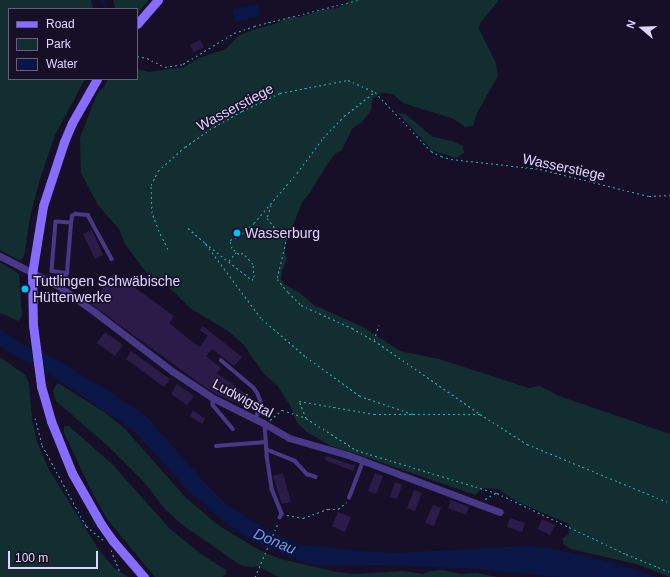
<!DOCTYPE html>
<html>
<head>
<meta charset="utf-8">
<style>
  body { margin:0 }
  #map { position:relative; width:670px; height:577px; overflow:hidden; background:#170f27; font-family:Arial,sans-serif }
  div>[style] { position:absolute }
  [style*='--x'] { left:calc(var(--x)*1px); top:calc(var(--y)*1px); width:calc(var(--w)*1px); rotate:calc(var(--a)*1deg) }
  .green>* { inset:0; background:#122e31 }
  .water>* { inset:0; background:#091646 }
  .stream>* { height:2px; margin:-1px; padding:0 1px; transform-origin:1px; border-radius:1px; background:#091646 }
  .building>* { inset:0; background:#2b1b49 }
  .path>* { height:1px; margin-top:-0.5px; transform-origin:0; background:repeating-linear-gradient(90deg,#2dafbb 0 2px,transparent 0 5px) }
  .service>* { height:3.5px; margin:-1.75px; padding:0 1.75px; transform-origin:1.75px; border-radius:1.75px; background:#483987 }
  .minor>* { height:7px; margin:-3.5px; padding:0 3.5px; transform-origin:3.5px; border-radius:3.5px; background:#483987 }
  .secondary>* { height:9px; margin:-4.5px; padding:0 4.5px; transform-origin:4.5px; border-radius:4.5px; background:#866cff }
  .dots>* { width:11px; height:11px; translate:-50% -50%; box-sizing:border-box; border:2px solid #170f27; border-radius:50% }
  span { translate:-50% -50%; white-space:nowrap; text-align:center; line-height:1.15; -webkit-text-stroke:3px #170f27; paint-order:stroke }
  .street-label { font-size:14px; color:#e0d5ff }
  .poi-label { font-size:14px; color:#e0d5ff }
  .left { translate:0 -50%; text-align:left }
  .water-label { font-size:15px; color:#63a0ff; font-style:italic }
  .legend { position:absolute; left:8px; top:8px; width:130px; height:72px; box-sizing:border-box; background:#170f27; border:1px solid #675e7d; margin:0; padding:5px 7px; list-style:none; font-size:12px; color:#e0d5ff }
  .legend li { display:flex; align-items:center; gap:8px; height:20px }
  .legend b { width:20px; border:1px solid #675e7d }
  .north { position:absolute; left:622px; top:8px; width:40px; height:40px; -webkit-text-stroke:3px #170f27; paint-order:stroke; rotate:289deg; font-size:11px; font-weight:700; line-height:16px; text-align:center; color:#e0d5ff }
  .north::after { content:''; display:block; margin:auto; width:14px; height:18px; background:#e0d5ff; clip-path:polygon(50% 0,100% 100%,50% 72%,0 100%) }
  .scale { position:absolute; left:8px; top:551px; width:90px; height:18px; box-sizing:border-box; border:2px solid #e0d5ff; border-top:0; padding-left:5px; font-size:12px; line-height:14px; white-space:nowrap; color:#e0d5ff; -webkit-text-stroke:3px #170f27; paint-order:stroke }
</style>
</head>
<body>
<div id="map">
  <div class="green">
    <i style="clip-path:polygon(0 0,91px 0,93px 9px,9px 9px,9px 79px,85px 79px,55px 135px,40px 179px,30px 217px,24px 257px,20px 261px,0 250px)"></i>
    <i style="clip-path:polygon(113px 0,149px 0,137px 14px,137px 9px,115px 9px)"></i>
    <i style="clip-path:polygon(351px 0,499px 0,480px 23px,479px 29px,496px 63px,498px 76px,477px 113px,473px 126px,465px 127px,454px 119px,403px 103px,393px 94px,382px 93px,373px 98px,371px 110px,362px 122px,352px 129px,342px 150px,336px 153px,326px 166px,310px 193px,302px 202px,286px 244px,285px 252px,287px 259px,282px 271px,281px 279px,285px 285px,300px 293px,314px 305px,363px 327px,400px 351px,439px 359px,529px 388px,540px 386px,559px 396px,670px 434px,670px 577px,636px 564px,571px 549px,564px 545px,562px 539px,569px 534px,569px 524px,518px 502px,498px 489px,483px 488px,475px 495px,354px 453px,331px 446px,307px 432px,297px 423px,290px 405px,277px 385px,264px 374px,244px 345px,228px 331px,190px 308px,174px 292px,145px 271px,125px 244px,119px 229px,98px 205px,81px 173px,80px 138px,97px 94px,104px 87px,108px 79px,137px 79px,137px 69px,149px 72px,184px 67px,199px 58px,226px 49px,238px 36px,250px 31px,274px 24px,289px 17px,300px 17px,325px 9px,338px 8px)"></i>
    <i style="clip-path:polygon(398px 113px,405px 114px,433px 137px,452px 141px,463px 146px,464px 153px,456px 158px,432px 150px)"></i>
    <i style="clip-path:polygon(0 262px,19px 274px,22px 315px,19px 321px,0 313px)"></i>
    <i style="clip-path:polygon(0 357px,25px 375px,29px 383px,32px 420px,37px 442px,49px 470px,99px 550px,114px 568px,128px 577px,0 577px)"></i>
    <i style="clip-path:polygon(58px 383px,104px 412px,125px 429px,186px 498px,218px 525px,259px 550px,281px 559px,336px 572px,356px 574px,403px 571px,423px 574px,430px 571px,443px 570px,460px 574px,477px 573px,497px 577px,279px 577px,257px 566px,252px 567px,242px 566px,181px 524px,164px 508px,144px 482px,108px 446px,56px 401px,53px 390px)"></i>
    <i style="clip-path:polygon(64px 426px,69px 426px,113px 465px,170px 529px,201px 554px,221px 567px,226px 570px,226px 574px,222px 577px,155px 577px,107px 519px,90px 488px,64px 433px)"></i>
  </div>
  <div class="water">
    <i style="clip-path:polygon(258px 4px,260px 16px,234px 22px,232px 9px)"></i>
    <i style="clip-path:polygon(0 328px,20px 343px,54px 358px,115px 395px,146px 416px,203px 481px,227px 505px,268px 530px,296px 544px,352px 550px,394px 553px,526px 546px,548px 548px,611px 562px,656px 577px,559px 577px,476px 569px,380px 565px,325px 566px,306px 563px,260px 545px,238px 532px,216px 515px,189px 492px,134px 431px,57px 379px,0 347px)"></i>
  </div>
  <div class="stream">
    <i style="--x:103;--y:0;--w:9;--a:77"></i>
  </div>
  <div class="building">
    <i style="clip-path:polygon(200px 40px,204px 47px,194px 52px,190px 45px)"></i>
    <i style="clip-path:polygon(92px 230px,103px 255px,95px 259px,83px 234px)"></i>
    <i style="clip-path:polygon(114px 273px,174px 316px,169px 323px,199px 347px,208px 336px,200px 330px,203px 326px,242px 357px,234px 366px,212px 349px,206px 356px,221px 368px,217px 373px,246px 394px,243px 398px,255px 404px,252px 410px,216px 394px,198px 382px,91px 304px)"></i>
    <i style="clip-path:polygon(105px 332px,123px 345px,115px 356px,97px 343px)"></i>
    <i style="clip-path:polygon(131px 351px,170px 379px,164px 387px,126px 359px)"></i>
    <i style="clip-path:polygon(177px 384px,194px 396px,187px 405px,171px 394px)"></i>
    <i style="clip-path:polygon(193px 410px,205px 419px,202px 424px,190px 416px)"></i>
    <i style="clip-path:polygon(326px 456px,355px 466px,353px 471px,325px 460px)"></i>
    <i style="clip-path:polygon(283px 473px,291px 502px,282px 504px,273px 476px)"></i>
    <i style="clip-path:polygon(375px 473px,383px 476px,376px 494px,368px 491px)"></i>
    <i style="clip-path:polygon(395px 482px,402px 485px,397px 499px,390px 497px)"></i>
    <i style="clip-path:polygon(414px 490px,422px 493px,415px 511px,407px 508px)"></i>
    <i style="clip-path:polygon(451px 500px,469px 507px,466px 515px,448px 508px)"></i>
    <i style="clip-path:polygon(433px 505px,441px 508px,434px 526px,425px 523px)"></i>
    <i style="clip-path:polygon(338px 512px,351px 517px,345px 532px,332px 526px)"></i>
    <i style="clip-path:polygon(510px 518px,525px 523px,522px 532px,507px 527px)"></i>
    <i style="clip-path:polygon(542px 519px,555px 525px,550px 535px,538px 529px)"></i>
  </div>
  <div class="path">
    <i style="--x:137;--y:56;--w:10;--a:11"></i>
    <i style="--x:147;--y:58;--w:20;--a:27"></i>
    <i style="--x:165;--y:67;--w:18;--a:-9"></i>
    <i style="--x:183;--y:64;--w:60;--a:-31.3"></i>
    <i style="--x:234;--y:33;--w:21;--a:-19"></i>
    <i style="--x:254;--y:26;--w:107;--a:-14"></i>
    <i style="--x:271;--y:205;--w:14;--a:107"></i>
    <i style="--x:267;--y:218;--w:23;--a:52"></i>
    <i style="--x:281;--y:236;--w:6;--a:9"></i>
    <i style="--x:287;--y:237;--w:43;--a:103.4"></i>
    <i style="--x:277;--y:279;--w:17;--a:50"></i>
    <i style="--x:288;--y:292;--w:18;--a:45"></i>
    <i style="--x:301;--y:305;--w:56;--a:24.3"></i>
    <i style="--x:352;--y:328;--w:30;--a:30"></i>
    <i style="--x:378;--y:343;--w:124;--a:34.8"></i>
    <i style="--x:480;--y:414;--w:67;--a:180"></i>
    <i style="--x:188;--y:228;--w:23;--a:41"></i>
    <i style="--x:168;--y:249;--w:20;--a:-117"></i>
    <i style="--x:159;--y:231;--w:19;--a:-111"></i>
    <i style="--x:152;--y:213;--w:28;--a:-92"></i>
    <i style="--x:151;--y:185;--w:16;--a:-63"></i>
    <i style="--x:158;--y:171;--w:36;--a:-42"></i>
    <i style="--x:185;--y:147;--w:35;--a:-35"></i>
    <i style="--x:214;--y:127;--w:32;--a:-30"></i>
    <i style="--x:242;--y:111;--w:42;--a:-25.3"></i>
    <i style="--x:280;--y:93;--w:69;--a:-10.8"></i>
    <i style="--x:348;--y:80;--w:30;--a:24"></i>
    <i style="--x:375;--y:92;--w:81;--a:46.5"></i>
    <i style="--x:431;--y:151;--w:11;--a:27"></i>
    <i style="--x:441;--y:156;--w:10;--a:17"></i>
    <i style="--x:451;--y:159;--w:90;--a:6.4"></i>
    <i style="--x:540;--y:169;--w:112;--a:13.9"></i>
    <i style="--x:649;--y:196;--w:21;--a:-3"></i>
    <i style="--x:229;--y:261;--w:11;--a:-52"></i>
    <i style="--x:374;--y:340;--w:16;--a:-72"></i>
    <i style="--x:480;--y:414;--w:56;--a:32.6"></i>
    <i style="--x:527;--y:444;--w:155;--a:22.4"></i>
    <i style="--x:35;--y:418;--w:28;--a:75"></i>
    <i style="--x:42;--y:445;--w:92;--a:61.5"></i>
    <i style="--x:86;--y:526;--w:22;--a:39"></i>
    <i style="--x:306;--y:418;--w:18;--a:-112"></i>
    <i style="--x:299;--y:401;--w:76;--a:9.8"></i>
    <i style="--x:374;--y:414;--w:39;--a:0"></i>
    <i style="--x:413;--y:414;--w:56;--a:-161.2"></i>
    <i style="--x:360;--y:396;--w:68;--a:-144"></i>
    <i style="--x:305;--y:356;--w:58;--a:-139.2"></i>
    <i style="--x:261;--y:318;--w:94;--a:-126.7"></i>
    <i style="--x:205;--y:243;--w:60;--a:38.2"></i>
    <i style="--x:252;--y:280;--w:4;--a:-56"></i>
    <i style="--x:254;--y:277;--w:13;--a:-94"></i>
    <i style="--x:253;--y:264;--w:15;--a:-132"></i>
    <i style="--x:243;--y:253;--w:4;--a:166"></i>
    <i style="--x:239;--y:254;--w:9;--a:-139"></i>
    <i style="--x:232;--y:248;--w:8;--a:-104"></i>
    <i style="--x:230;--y:240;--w:9;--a:-21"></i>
    <i style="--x:238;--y:237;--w:21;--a:-41"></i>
    <i style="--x:254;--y:223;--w:66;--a:-49.3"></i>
    <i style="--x:297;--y:173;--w:44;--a:-53.4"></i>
    <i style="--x:323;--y:138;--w:30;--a:-46"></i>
    <i style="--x:344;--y:116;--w:39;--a:-38"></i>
    <i style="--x:270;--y:420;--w:16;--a:-40"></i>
    <i style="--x:282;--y:410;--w:25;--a:18"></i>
    <i style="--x:306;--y:418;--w:59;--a:32.6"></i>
    <i style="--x:356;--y:450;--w:147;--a:17"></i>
    <i style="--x:497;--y:493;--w:143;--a:25.3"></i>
    <i style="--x:626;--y:554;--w:48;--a:22.2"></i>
    <i style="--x:485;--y:499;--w:13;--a:-29"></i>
    <i style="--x:287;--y:515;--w:16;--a:11"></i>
    <i style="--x:303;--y:518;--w:27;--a:-20"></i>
    <i style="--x:328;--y:509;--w:10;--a:0"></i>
    <i style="--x:338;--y:509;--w:11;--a:-38"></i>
    <i style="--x:111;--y:550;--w:24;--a:68"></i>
    <i style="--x:255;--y:577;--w:59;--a:-66.9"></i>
  </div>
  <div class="service">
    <i style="--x:71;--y:223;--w:7;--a:-82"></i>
    <i style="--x:72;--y:216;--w:4;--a:-34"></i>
    <i style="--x:75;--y:214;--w:13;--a:4"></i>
    <i style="--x:88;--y:215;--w:50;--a:61.4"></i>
    <i style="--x:60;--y:287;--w:16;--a:-63"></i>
    <i style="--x:67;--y:273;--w:50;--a:-85.4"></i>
    <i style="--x:71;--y:223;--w:15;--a:-176"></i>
    <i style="--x:56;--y:222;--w:49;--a:94.7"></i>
    <i style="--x:52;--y:271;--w:15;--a:8"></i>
    <i style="--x:221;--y:360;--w:43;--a:40.3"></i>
    <i style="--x:254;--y:388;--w:7;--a:56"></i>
    <i style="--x:258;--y:394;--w:9;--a:69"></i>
    <i style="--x:261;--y:402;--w:18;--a:106"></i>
    <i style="--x:213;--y:398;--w:7;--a:90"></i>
    <i style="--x:213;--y:405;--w:31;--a:50"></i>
    <i style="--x:265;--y:424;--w:32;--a:86"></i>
    <i style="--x:267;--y:456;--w:33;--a:81"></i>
    <i style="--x:272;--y:489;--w:27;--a:68"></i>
    <i style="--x:282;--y:514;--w:4;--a:117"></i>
    <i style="--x:216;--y:446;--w:50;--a:-4.6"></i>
    <i style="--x:266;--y:449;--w:31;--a:22"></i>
    <i style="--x:295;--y:461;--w:18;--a:47"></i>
    <i style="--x:307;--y:474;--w:9;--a:18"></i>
    <i style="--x:349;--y:498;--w:40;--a:-69"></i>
  </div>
  <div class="minor">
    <i style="--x:0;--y:256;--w:68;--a:27.3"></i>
    <i style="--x:60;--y:287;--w:44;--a:35.8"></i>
    <i style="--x:96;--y:313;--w:96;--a:37.3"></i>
    <i style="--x:172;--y:371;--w:49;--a:33.4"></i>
    <i style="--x:213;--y:398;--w:58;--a:26.6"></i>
    <i style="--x:265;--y:424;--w:28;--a:30"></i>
    <i style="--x:289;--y:438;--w:61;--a:16.1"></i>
    <i style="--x:348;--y:455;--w:162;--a:20.6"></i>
  </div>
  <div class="secondary">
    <i style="--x:137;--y:24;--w:32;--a:-49"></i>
    <i style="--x:97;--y:79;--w:51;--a:119.6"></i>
    <i style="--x:72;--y:123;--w:21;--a:113"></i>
    <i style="--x:64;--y:142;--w:67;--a:108.2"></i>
    <i style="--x:43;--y:206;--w:69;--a:99.2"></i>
    <i style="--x:32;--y:274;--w:51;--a:88.9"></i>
    <i style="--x:33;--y:325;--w:62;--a:82.5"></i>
    <i style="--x:41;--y:386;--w:36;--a:74"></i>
    <i style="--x:51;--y:421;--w:56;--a:68"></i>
    <i style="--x:72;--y:473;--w:59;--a:60.4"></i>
    <i style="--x:101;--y:524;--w:21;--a:55"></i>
    <i style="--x:113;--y:541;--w:48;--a:49.3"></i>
  </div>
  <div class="dots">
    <i style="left:237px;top:233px;background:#01c0ff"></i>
    <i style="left:25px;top:289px;background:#01c0ff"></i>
  </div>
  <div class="street-label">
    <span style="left:235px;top:107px;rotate:-28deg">Wasserstiege</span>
    <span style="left:564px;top:167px;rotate:12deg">Wasserstiege</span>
    <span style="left:243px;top:398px;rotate:28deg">Ludwigstal</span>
  </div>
  <div class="poi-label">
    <span class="left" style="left:245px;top:233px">Wasserburg</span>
    <span class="left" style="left:33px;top:289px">Tuttlingen Schwäbische<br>Hüttenwerke</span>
  </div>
  <div class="water-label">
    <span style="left:275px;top:541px;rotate:23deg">Donau</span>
  </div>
  <ul class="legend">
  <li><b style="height:5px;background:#866cff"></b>Road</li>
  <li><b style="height:11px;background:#122e31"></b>Park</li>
  <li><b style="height:11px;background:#091646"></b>Water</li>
  </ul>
  <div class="north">N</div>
  <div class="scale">100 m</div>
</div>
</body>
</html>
